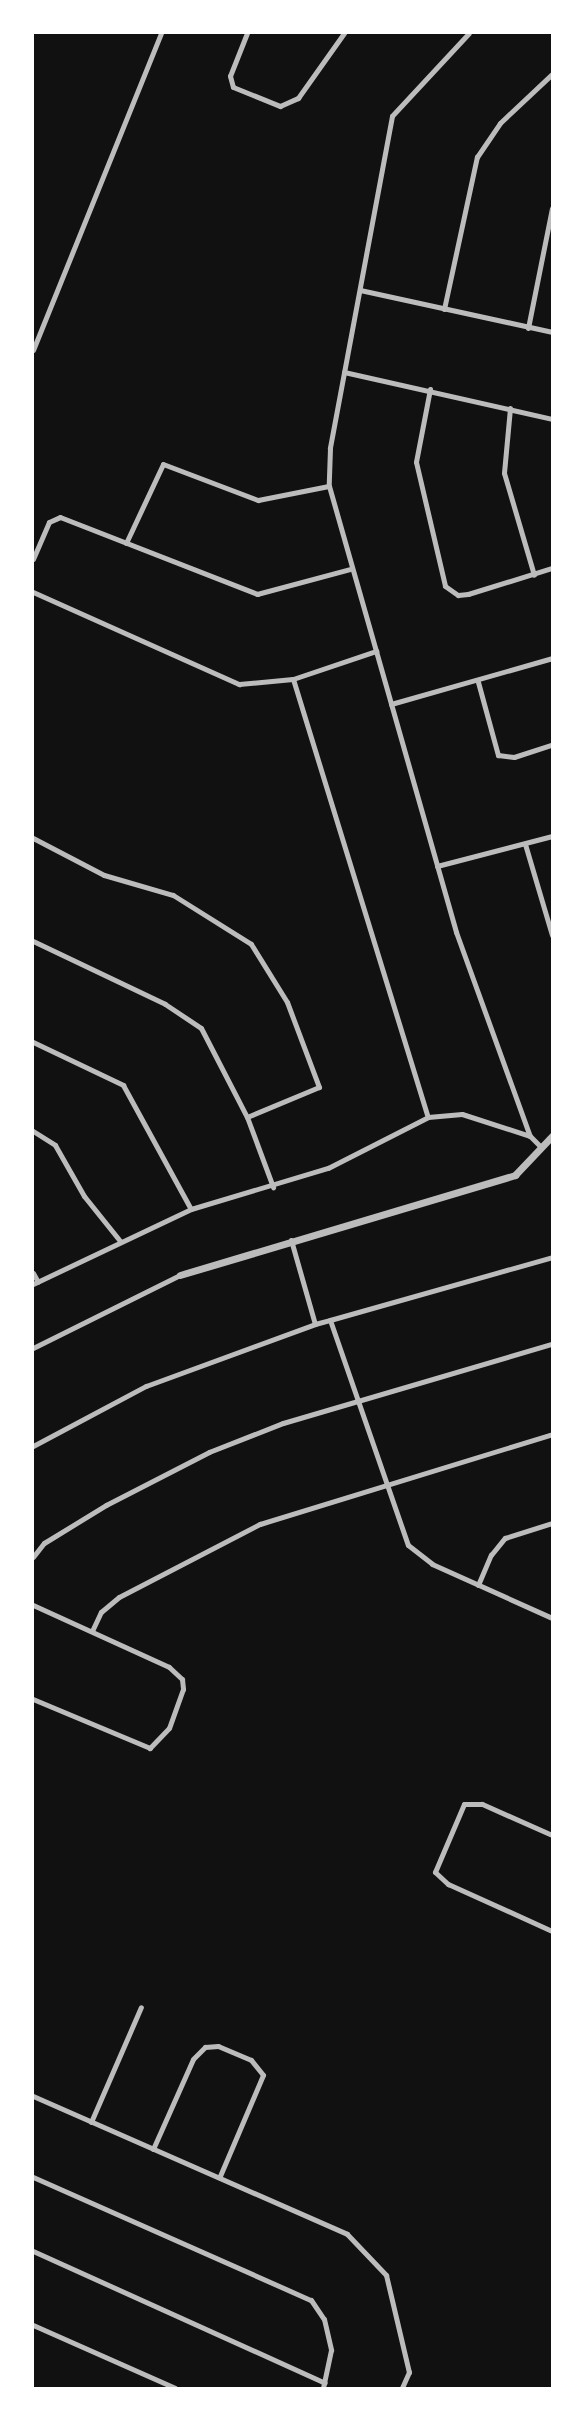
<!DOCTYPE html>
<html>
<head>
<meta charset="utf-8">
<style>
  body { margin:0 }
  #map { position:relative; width:585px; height:2421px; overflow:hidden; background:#111; font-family:"Varela Round",sans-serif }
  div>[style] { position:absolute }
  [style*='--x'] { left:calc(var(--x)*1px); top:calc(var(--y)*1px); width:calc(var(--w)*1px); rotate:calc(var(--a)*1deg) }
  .minor>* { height:5px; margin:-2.5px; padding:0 2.5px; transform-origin:2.5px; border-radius:2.5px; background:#bcbcbc }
  .tertiary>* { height:7px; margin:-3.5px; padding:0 3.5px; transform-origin:3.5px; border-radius:3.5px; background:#bcbcbc }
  span { translate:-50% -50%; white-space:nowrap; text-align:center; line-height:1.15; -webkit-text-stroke:4.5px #fff; paint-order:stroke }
  .frame { position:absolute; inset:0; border:34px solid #fff; pointer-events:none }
</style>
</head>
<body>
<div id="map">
  <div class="minor">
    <i style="--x:247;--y:33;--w:46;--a:111.6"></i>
    <i style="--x:230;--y:76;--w:11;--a:75"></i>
    <i style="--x:233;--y:87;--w:51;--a:22"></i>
    <i style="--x:280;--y:106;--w:20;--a:-24"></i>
    <i style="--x:298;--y:98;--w:80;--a:-54.7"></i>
    <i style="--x:469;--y:33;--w:113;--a:132.9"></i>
    <i style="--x:392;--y:116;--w:338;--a:100.6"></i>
    <i style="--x:330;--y:448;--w:38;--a:92"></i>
    <i style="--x:329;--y:486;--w:464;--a:74.1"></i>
    <i style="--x:456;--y:932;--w:217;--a:70.1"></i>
    <i style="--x:530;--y:1136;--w:13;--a:45"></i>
    <i style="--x:360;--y:290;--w:197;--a:12.3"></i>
    <i style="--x:444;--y:309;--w:156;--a:-77.8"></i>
    <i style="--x:477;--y:157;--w:41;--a:-55.9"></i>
    <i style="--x:500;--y:123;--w:71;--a:-43.3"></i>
    <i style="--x:528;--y:328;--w:122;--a:-78.7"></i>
    <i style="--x:33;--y:350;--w:342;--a:-68"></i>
    <i style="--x:344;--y:372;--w:213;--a:12.7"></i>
    <i style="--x:430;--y:389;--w:74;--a:100.9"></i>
    <i style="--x:416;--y:462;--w:127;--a:76.8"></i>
    <i style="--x:445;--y:586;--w:16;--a:35"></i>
    <i style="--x:458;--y:595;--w:10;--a:-6"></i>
    <i style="--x:468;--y:594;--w:88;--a:-17.2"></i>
    <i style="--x:510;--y:408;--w:65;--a:95.3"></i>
    <i style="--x:504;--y:473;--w:106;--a:73.6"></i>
    <i style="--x:126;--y:543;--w:87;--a:-64.9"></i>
    <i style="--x:163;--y:464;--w:102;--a:20.8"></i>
    <i style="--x:258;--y:500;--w:72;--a:-11.2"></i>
    <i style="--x:33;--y:559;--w:40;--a:-66.6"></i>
    <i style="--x:49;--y:522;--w:12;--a:-24"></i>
    <i style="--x:60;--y:517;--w:212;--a:21.3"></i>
    <i style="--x:257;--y:594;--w:96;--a:-15"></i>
    <i style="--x:33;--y:592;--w:226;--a:24.1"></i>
    <i style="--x:239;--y:684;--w:54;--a:-5.3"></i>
    <i style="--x:293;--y:679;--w:88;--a:-18.6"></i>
    <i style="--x:293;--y:679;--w:458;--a:72.9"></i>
    <i style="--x:478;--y:682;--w:76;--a:74.7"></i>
    <i style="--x:498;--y:755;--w:16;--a:7"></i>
    <i style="--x:514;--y:757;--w:40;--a:-18"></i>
    <i style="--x:391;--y:704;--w:167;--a:-15.9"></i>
    <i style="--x:33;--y:838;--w:80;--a:27.5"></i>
    <i style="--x:104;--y:875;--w:72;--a:16.2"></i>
    <i style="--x:173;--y:895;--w:92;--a:32.1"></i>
    <i style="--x:251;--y:944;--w:68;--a:58.2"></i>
    <i style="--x:287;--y:1002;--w:91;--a:69.4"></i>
    <i style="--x:319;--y:1087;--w:78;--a:157.4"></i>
    <i style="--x:525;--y:844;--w:95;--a:73.5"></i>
    <i style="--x:437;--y:866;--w:119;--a:-14.6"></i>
    <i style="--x:33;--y:941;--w:146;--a:25.5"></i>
    <i style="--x:165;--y:1004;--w:43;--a:33.7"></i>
    <i style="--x:201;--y:1028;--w:100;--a:62.7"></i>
    <i style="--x:247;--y:1117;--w:75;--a:69.6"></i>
    <i style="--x:33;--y:1042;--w:100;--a:25.5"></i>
    <i style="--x:123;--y:1085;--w:141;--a:61.3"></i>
    <i style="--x:33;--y:1131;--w:26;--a:32"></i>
    <i style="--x:55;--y:1145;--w:59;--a:60.4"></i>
    <i style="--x:84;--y:1196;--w:58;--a:51.3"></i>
    <i style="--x:291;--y:1240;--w:87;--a:74.1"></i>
    <i style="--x:315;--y:1324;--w:16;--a:-15"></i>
    <i style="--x:330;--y:1320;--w:238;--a:70.9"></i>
    <i style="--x:408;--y:1545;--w:31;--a:38"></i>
    <i style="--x:432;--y:1564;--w:132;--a:24.2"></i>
    <i style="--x:33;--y:1273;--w:10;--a:61"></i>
    <i style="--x:33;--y:1284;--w:175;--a:-25.4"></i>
    <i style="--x:191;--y:1209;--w:143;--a:-16.7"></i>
    <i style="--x:328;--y:1168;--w:112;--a:-27"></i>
    <i style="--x:428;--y:1117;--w:34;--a:-5"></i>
    <i style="--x:462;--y:1114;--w:71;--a:17.9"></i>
    <i style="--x:330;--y:1320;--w:231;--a:-15.8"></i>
    <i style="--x:33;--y:1348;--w:164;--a:-26.4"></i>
    <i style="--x:33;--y:1446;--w:128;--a:-28"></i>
    <i style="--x:146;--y:1386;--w:180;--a:-20.1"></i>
    <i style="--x:33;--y:1557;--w:18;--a:-52"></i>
    <i style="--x:44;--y:1543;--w:73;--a:-31.5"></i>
    <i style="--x:106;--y:1505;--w:116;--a:-27.2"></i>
    <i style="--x:209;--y:1452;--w:79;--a:-21.4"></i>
    <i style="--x:283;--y:1423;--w:280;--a:-16.4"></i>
    <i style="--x:478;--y:1585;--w:33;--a:-67"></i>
    <i style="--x:491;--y:1555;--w:22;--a:-51"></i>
    <i style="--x:505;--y:1538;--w:49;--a:-17.7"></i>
    <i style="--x:33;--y:1605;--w:149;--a:24.5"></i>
    <i style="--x:169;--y:1667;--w:18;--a:43"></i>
    <i style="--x:182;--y:1679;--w:10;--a:84"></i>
    <i style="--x:183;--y:1689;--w:41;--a:109.7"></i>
    <i style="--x:169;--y:1728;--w:28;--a:134"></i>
    <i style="--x:150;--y:1748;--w:127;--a:-157.3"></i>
    <i style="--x:92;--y:1631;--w:21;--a:-65"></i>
    <i style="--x:101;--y:1612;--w:23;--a:-40"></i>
    <i style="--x:119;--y:1597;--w:159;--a:-27.4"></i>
    <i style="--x:260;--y:1524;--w:306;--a:-17.1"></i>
    <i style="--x:552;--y:1835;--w:77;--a:-156.1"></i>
    <i style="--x:482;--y:1804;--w:18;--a:180"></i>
    <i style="--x:464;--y:1804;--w:74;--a:113.1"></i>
    <i style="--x:435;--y:1872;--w:18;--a:43"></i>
    <i style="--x:448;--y:1884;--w:114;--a:24.3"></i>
    <i style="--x:33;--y:2096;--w:343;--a:23.7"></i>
    <i style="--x:347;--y:2234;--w:57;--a:46.4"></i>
    <i style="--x:386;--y:2275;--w:100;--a:76.7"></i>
    <i style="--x:409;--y:2372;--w:17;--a:114"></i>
    <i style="--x:91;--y:2122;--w:125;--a:-66.5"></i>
    <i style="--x:153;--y:2149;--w:98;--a:-66"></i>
    <i style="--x:193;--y:2059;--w:17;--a:-45"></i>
    <i style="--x:205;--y:2047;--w:13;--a:-4"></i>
    <i style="--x:218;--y:2046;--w:36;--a:23"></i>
    <i style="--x:251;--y:2060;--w:19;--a:51"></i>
    <i style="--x:263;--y:2075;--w:110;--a:113.1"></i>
    <i style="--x:33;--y:2177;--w:304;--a:23.9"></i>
    <i style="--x:311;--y:2300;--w:23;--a:56"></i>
    <i style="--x:324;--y:2319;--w:32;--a:77"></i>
    <i style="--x:331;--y:2350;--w:39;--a:102"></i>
    <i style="--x:33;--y:2251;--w:320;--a:24.3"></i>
    <i style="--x:33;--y:2325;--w:155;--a:23.9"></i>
  </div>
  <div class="tertiary">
    <i style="--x:180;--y:1275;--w:350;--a:-16.6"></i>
    <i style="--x:515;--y:1175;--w:54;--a:-46.5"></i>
  </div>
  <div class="frame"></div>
</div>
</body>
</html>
